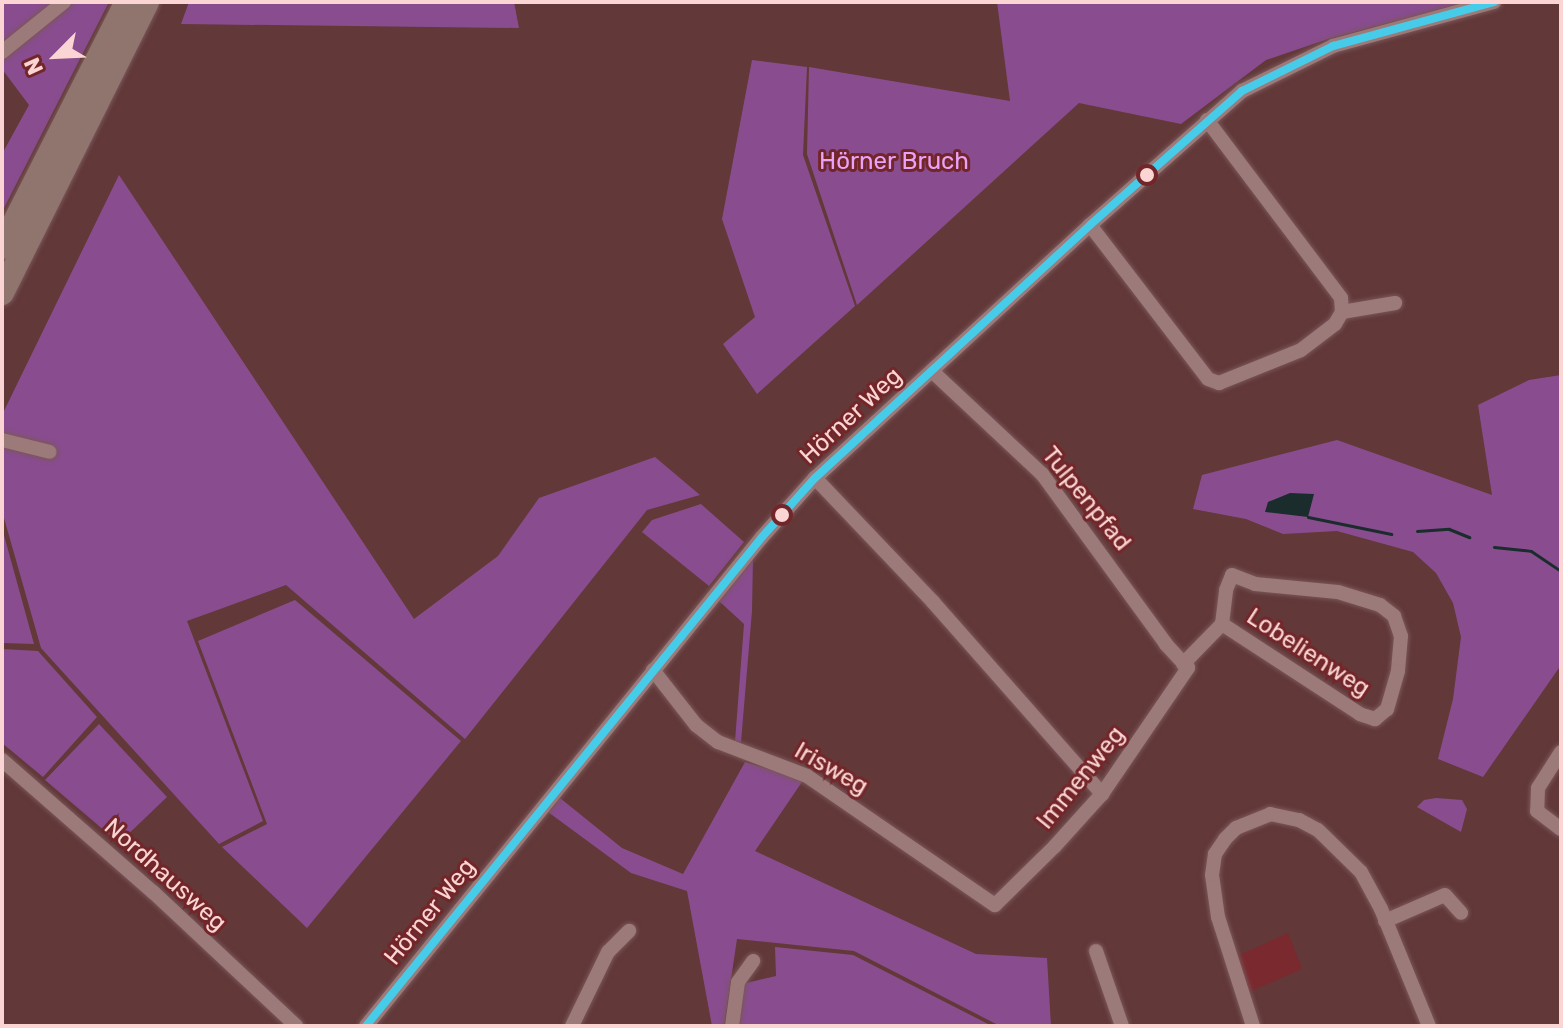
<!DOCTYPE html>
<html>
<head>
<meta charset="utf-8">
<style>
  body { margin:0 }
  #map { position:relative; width:1563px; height:1028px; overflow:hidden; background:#623839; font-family:Rubik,sans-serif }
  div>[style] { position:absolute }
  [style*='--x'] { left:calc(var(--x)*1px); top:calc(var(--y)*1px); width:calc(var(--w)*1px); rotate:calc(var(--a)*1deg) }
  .built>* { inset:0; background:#7a2a2f }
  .green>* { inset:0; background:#894d8f }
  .water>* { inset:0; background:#1b2c2d }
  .stream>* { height:3px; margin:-1.5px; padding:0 1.5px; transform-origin:1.5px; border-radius:1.5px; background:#1b2c2d }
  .roads { filter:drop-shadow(0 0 2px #7a5658) drop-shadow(0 0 2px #7a5658) }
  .minor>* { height:14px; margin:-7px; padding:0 7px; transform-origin:7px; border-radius:7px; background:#9c7a7a }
  .motorway>* { height:24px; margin:-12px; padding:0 12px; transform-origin:12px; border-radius:12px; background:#90746e }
  .bus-1>* { height:8px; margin:-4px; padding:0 4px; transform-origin:4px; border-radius:4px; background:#46cce9 }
  .dots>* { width:22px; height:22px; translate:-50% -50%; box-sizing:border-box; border:4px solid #73262a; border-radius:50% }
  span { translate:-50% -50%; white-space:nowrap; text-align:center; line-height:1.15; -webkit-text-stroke:6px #73262a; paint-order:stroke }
  .park-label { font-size:24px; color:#e8a2f8 }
  .street-label { font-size:24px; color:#fbd5d3 }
  .frame { position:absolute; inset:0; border:4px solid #fbd5d3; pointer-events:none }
  .north { position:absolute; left:16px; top:16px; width:80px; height:80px; -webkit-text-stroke:6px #73262a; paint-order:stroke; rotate:246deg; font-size:22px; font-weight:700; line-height:32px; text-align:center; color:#fbd5d3 }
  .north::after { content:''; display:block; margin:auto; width:28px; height:36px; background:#fbd5d3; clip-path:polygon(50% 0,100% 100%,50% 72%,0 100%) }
</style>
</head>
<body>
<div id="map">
  <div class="built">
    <i style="clip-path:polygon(1288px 933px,1302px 969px,1249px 992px,1237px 956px)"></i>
  </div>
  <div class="green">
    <i style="clip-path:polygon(2px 2px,109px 2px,2px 212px,2px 154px,29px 105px,2px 69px)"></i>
    <i style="clip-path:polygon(189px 2px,514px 2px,519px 28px,181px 24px)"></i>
    <i style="clip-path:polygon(997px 2px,1467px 2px,1328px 39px,1266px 60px,1181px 124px,1079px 103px,857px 305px,807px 154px,809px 67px,1010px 101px)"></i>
    <i style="clip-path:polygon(752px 60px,807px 67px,803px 155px,855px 306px,757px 394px,723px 344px,755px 317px,722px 219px)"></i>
    <i style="clip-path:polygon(119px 175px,414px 619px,498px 556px,539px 498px,655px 457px,700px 495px,647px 510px,465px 739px,286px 585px,187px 621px,263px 821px,219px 844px,41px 648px,2px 511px,2px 415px)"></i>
    <i style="clip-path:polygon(1561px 375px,1561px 665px,1483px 777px,1438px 759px,1453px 699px,1461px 637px,1453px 603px,1436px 573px,1413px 552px,1337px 531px,1283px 534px,1246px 519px,1193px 509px,1202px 475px,1337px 440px,1492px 495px,1478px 405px,1529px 380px)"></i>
    <i style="clip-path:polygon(701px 504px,744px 542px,709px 586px,642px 532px,652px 520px)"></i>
    <i style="clip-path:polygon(2px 528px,34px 644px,2px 643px)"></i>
    <i style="clip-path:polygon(753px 557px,752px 611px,741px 742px,735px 741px,744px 624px,719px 601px)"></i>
    <i style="clip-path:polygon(295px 600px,461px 741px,307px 928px,222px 847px,267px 824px,198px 641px)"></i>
    <i style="clip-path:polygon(2px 649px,38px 651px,97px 717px,43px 777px,2px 743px)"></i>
    <i style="clip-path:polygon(99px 724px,167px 797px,119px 843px,45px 780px)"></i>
    <i style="clip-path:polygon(745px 762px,804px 779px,755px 851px,976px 954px,1047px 958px,1051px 1026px,1000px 1026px,854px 951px,737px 939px,724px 1026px,712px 1026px,687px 891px,631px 873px,548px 812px,560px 798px,622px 848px,683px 874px)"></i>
    <i style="clip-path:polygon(1436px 798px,1462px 800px,1467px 809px,1461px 832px,1417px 807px,1424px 800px)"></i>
    <i style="clip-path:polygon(775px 947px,853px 955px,992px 1026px,735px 1026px,742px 984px,776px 976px)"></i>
  </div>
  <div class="water">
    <i style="clip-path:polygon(1290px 493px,1314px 494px,1308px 517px,1265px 512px,1268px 502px)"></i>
  </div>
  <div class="stream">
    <i style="--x:1308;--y:517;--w:85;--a:11.6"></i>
    <i style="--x:1417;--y:531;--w:32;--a:-4"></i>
    <i style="--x:1449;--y:529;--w:22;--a:22"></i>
    <i style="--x:1494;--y:547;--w:37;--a:6"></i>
    <i style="--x:1531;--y:551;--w:36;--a:34"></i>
  </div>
  <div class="roads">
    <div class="minor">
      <i style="--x:2;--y:52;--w:80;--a:-38.9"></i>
      <i style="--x:1207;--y:120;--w:223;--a:53"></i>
      <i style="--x:1341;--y:298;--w:14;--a:86"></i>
      <i style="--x:1090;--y:225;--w:194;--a:52.5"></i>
      <i style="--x:1208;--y:379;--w:12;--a:20"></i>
      <i style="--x:1219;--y:383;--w:88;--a:-21.9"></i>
      <i style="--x:1301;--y:350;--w:43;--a:-37.4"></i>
      <i style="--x:1335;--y:324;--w:14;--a:-60"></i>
      <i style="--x:1342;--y:312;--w:54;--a:-9.6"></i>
      <i style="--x:2;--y:440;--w:49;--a:14"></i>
      <i style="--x:815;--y:478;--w:171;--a:46.4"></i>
      <i style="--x:933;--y:602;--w:256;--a:48.6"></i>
      <i style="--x:1183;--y:664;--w:56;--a:-45.7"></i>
      <i style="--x:1222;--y:624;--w:34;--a:-83"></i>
      <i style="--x:1226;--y:590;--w:16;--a:-68"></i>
      <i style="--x:1232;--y:575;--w:25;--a:21"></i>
      <i style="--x:1255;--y:584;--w:83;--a:5.5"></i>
      <i style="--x:1338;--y:592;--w:44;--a:17.2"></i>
      <i style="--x:1380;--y:605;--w:18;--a:38"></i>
      <i style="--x:1394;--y:616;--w:21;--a:71"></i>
      <i style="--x:1401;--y:636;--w:35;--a:95"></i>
      <i style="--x:1398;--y:671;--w:40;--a:106"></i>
      <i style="--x:1387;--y:709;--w:16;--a:140"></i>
      <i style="--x:1375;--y:719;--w:16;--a:-162"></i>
      <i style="--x:1360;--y:714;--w:165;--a:-146.9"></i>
      <i style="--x:653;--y:670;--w:70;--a:52"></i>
      <i style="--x:696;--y:725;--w:28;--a:38"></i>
      <i style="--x:718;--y:742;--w:95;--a:20.9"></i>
      <i style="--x:807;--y:776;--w:228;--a:34.5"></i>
      <i style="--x:995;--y:905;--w:84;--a:-44.5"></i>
      <i style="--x:1055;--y:846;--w:70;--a:-47.9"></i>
      <i style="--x:1102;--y:794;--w:153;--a:-55.7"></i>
      <i style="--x:1188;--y:668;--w:33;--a:-133"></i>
      <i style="--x:1166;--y:644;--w:210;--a:-126.1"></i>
      <i style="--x:1042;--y:474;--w:151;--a:-136.9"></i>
      <i style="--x:1561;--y:752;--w:43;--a:122.6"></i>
      <i style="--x:1538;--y:788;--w:23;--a:92"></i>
      <i style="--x:1537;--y:811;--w:30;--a:37"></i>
      <i style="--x:2;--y:760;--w:201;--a:41.2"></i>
      <i style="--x:153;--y:892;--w:196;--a:43.1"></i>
      <i style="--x:1385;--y:921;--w:65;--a:-23.4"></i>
      <i style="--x:1445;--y:895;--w:24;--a:48"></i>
      <i style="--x:1096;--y:951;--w:79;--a:70.9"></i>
      <i style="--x:366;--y:1026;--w:629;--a:-51"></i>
      <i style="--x:762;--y:537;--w:79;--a:-48.1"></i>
      <i style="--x:815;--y:478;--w:374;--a:-42.6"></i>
      <i style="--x:1090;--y:225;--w:203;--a:-41.4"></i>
      <i style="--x:1242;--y:91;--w:102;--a:-26.3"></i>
      <i style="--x:1333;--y:46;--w:167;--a:-15.3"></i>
      <i style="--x:572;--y:1026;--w:82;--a:-64.1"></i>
      <i style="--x:608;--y:952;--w:30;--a:-45"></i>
      <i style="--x:732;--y:1026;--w:44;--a:-82.2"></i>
      <i style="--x:738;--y:982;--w:26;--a:-54"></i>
      <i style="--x:1253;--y:1026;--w:114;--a:-107.8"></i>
      <i style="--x:1218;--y:917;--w:42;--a:-98.1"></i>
      <i style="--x:1212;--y:875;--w:21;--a:-82"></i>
      <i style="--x:1215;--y:854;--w:18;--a:-56"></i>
      <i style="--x:1225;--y:839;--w:16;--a:-45"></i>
      <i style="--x:1236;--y:828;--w:37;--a:-22"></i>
      <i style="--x:1270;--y:814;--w:30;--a:12"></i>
      <i style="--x:1299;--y:820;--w:21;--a:28"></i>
      <i style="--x:1318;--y:830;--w:60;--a:44.3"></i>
      <i style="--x:1361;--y:872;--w:42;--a:61.6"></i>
      <i style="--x:1381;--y:909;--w:126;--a:67.7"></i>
    </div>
    <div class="motorway">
      <i style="--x:2;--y:247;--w:275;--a:-63"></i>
      <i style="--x:2;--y:293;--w:325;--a:-63.5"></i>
    </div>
  </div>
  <div class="bus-1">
    <i style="--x:366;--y:1026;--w:629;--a:-51"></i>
    <i style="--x:762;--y:537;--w:79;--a:-48.1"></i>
    <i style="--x:815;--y:478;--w:374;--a:-42.6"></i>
    <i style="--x:1090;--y:225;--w:203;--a:-41.4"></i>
    <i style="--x:1242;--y:91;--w:102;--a:-26.3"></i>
    <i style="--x:1333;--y:46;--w:167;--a:-15.3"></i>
  </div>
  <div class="dots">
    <i style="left:1147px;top:175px;background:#fbd5d3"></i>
    <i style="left:782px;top:515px;background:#fbd5d3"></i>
  </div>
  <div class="park-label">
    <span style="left:894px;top:162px">Hörner Bruch</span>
  </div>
  <div class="street-label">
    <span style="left:851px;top:416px;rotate:-43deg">Hörner Weg</span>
    <span style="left:1086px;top:499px;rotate:51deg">Tulpenpfad</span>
    <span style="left:1308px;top:653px;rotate:33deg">Lobelienweg</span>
    <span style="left:831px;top:769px;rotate:30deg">Irisweg</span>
    <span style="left:1081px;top:778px;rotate:-51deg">Immenweg</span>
    <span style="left:165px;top:875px;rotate:42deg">Nordhausweg</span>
    <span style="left:430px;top:912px;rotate:-51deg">Hörner Weg</span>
  </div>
  <div class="frame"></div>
  <div class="north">N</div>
</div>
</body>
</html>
